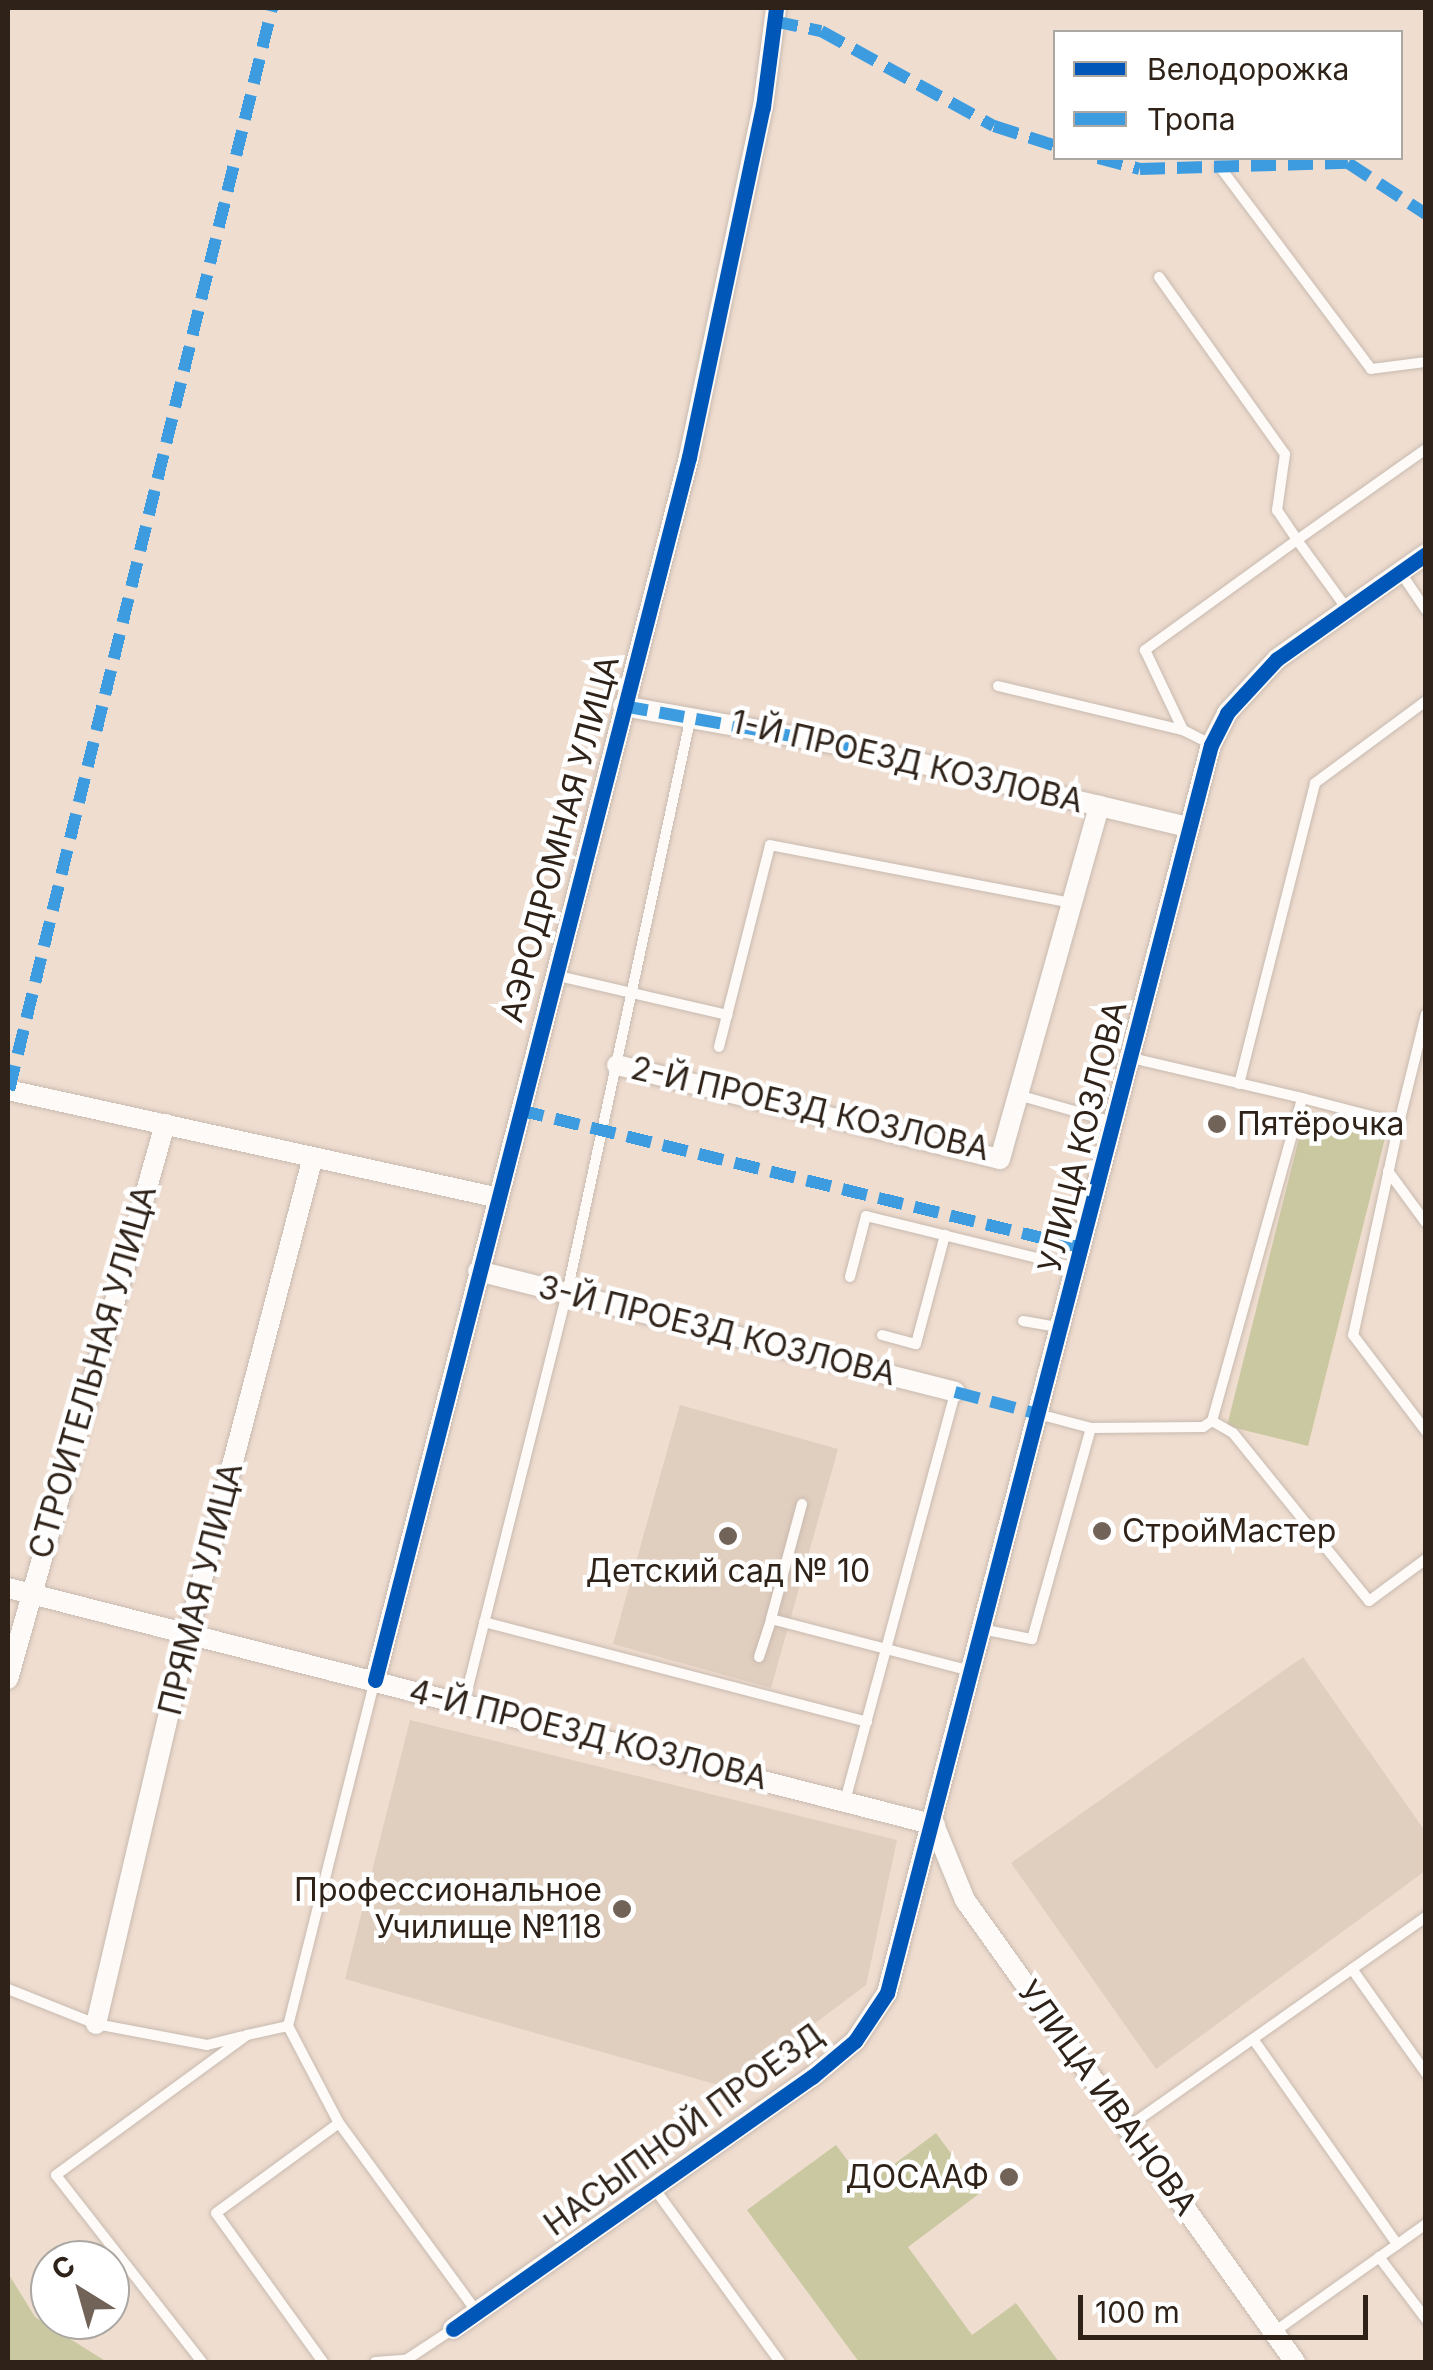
<!DOCTYPE html>
<html>
<head>
<meta charset="utf-8">
<style>
  body { margin:0 }
  #map { position:relative; width:1433px; height:2370px; overflow:hidden; background:#efddd0; font-family:Inter,sans-serif }
  div>[style] { position:absolute }
  [style*='--x'] { left:calc(var(--x)*1px); top:calc(var(--y)*1px); width:calc(var(--w)*1px); rotate:calc(var(--a)*1deg) }
  .education>* { inset:0; background:#e0cebf }
  .green>* { inset:0; background:#cac8a1 }
  .roads { filter:drop-shadow(0 0 2px #c8baaf) drop-shadow(0 0 2px #c8baaf) }
  .service>* { height:10px; margin:-5px; padding:0 5px; transform-origin:5px; border-radius:5px; background:#fdfaf8 }
  .minor>* { height:20px; margin:-10px; padding:0 10px; transform-origin:10px; border-radius:10px; background:#fdfaf8 }
  .quiet>* { height:12px; margin-top:-6px; transform-origin:0; background:repeating-linear-gradient(90deg,#3d9cdf 0 25px,transparent 0 37px) }
  .cycleway>* { height:15px; margin:-7.5px; padding:0 7.5px; transform-origin:7.5px; border-radius:7.5px; background:#0057b8 }
  .dots>* { width:28px; height:28px; translate:-50% -50%; box-sizing:border-box; border:5px solid #fff; border-radius:50% }
  span { translate:-50% -50%; white-space:nowrap; text-align:center; line-height:1.15; -webkit-text-stroke:9px #fff; paint-order:stroke }
  .street-label { font-size:32px; color:#2e2219 }
  .poi-label { font-size:32px; color:#2e2219 }
  .left { translate:0 -50%; text-align:left }
  .right { translate:-100% -50%; text-align:right }
  .frame { position:absolute; inset:0; border:10px solid #2e2219; pointer-events:none }
  .legend { position:absolute; left:1053px; top:30px; width:350px; height:130px; box-sizing:border-box; background:#fff; border:2px solid #aba7a3; margin:0; padding:12px 18px; list-style:none; font-size:30px; color:#2e2219 }
  .legend li { display:flex; align-items:center; gap:20px; height:50px }
  .legend b { width:50px; border:2px solid #aba7a3 }
  .north { position:absolute; left:30px; top:2240px; width:100px; height:100px; box-sizing:border-box; background:#fff; border:2px solid #aba7a3; border-radius:50%; rotate:323deg; font-size:28px; font-weight:700; line-height:40px; text-align:center; color:#2e2219 }
  .north::after { content:''; display:block; margin:auto; width:35px; height:45px; background:#726359; clip-path:polygon(50% 0,100% 100%,50% 72%,0 100%) }
  .scale { position:absolute; left:1078px; top:2295px; width:290px; height:45px; box-sizing:border-box; border:5px solid #2e2219; border-top:0; padding-left:12px; font-size:30px; line-height:35px; white-space:nowrap; color:#2e2219; -webkit-text-stroke:8px #fff; paint-order:stroke }
</style>
</head>
<body>
<div id="map">
  <div class="education">
    <i style="clip-path:polygon(680px 1405px,838px 1449px,771px 1688px,613px 1644px)"></i>
    <i style="clip-path:polygon(1303px 1657px,1425px 1831px,1425px 1871px,1156px 2069px,1011px 1863px)"></i>
    <i style="clip-path:polygon(410px 1720px,897px 1840px,866px 1985px,729px 2088px,345px 1979px)"></i>
  </div>
  <div class="green">
    <i style="clip-path:polygon(1306px 1110px,1387px 1130px,1308px 1446px,1227px 1426px)"></i>
    <i style="clip-path:polygon(936px 2133px,980px 2193px,908px 2247px,972px 2335px,1016px 2303px,1059px 2362px,859px 2362px,747px 2210px,836px 2145px,866px 2185px)"></i>
    <i style="clip-path:polygon(8px 2273px,35px 2317px,107px 2362px,8px 2362px)"></i>
  </div>
  <div class="roads">
    <div class="service">
      <i style="--x:1220;--y:167;--w:252;--a:53.2"></i>
      <i style="--x:1371;--y:369;--w:55;--a:-7.3"></i>
      <i style="--x:1159;--y:277;--w:217;--a:54.6"></i>
      <i style="--x:1285;--y:454;--w:57;--a:98.1"></i>
      <i style="--x:1277;--y:510;--w:36;--a:56"></i>
      <i style="--x:1297;--y:540;--w:188;--a:144.1"></i>
      <i style="--x:1145;--y:650;--w:89;--a:64.6"></i>
      <i style="--x:1401;--y:573;--w:45;--a:56"></i>
      <i style="--x:1347;--y:609;--w:85;--a:-125.9"></i>
      <i style="--x:1297;--y:540;--w:158;--a:-35.2"></i>
      <i style="--x:998;--y:686;--w:190;--a:13.4"></i>
      <i style="--x:1183;--y:730;--w:30;--a:27"></i>
      <i style="--x:554;--y:975;--w:178;--a:13"></i>
      <i style="--x:719;--y:1047;--w:208;--a:-75.8"></i>
      <i style="--x:770;--y:845;--w:308;--a:10.9"></i>
      <i style="--x:1239;--y:1084;--w:310;--a:-75.8"></i>
      <i style="--x:1315;--y:783;--w:138;--a:-36.5"></i>
      <i style="--x:1018;--y:1095;--w:99;--a:15.9"></i>
      <i style="--x:1302;--y:1098;--w:100;--a:14.5"></i>
      <i style="--x:1399;--y:1123;--w:217;--a:102.2"></i>
      <i style="--x:1353;--y:1335;--w:121;--a:52.8"></i>
      <i style="--x:1399;--y:1123;--w:112;--a:-76.1"></i>
      <i style="--x:1388;--y:1171;--w:64;--a:53.8"></i>
      <i style="--x:850;--y:1277;--w:63;--a:-75.3"></i>
      <i style="--x:866;--y:1216;--w:217;--a:13.8"></i>
      <i style="--x:1023;--y:1321;--w:40;--a:10"></i>
      <i style="--x:882;--y:1335;--w:35;--a:15"></i>
      <i style="--x:916;--y:1344;--w:113;--a:-75.1"></i>
      <i style="--x:1042;--y:1415;--w:51;--a:14.9"></i>
      <i style="--x:1091;--y:1428;--w:112;--a:-0.5"></i>
      <i style="--x:1203;--y:1427;--w:11;--a:-34"></i>
      <i style="--x:1212;--y:1421;--w:335;--a:-74.4"></i>
      <i style="--x:1302;--y:1098;--w:176;--a:-166.8"></i>
      <i style="--x:1212;--y:1421;--w:24;--a:30"></i>
      <i style="--x:1233;--y:1433;--w:216;--a:51"></i>
      <i style="--x:1369;--y:1601;--w:71;--a:-36.4"></i>
      <i style="--x:802;--y:1504;--w:119;--a:105.1"></i>
      <i style="--x:771;--y:1619;--w:210;--a:14.6"></i>
      <i style="--x:484;--y:1622;--w:396;--a:14.6"></i>
      <i style="--x:986;--y:1630;--w:47;--a:11.1"></i>
      <i style="--x:1032;--y:1639;--w:219;--a:-74.4"></i>
      <i style="--x:759;--y:1657;--w:40;--a:-72"></i>
      <i style="--x:464;--y:1703;--w:423;--a:-75.9"></i>
      <i style="--x:567;--y:1293;--w:590;--a:-77.87"></i>
      <i style="--x:845;--y:1801;--w:424;--a:-74.9"></i>
      <i style="--x:1352;--y:1969;--w:128;--a:54.6"></i>
      <i style="--x:8;--y:1989;--w:95;--a:21.7"></i>
      <i style="--x:96;--y:2024;--w:113;--a:10.7"></i>
      <i style="--x:207;--y:2045;--w:36;--a:-14"></i>
      <i style="--x:288;--y:2026;--w:110;--a:62.3"></i>
      <i style="--x:339;--y:2123;--w:233;--a:53.9"></i>
      <i style="--x:1253;--y:2039;--w:251;--a:54.9"></i>
      <i style="--x:1128;--y:2127;--w:365;--a:-35.2"></i>
      <i style="--x:654;--y:2188;--w:215;--a:54.1"></i>
      <i style="--x:1379;--y:2257;--w:78;--a:52.8"></i>
      <i style="--x:1274;--y:2332;--w:186;--a:-35.4"></i>
      <i style="--x:202;--y:2362;--w:237;--a:-128"></i>
      <i style="--x:56;--y:2175;--w:237;--a:-36.2"></i>
      <i style="--x:247;--y:2035;--w:42;--a:-12.4"></i>
      <i style="--x:288;--y:2026;--w:357;--a:-75.9"></i>
      <i style="--x:323;--y:2362;--w:183;--a:-125.7"></i>
      <i style="--x:216;--y:2213;--w:152;--a:-36.2"></i>
      <i style="--x:375;--y:2362;--w:31;--a:-4"></i>
      <i style="--x:406;--y:2360;--w:56;--a:-33.4"></i>
    </div>
    <div class="minor">
      <i style="--x:623;--y:706;--w:229;--a:10.1"></i>
      <i style="--x:848;--y:746;--w:350;--a:13.4"></i>
      <i style="--x:617;--y:1065;--w:394;--a:13.8"></i>
      <i style="--x:1000;--y:1159;--w:367;--a:-74.3"></i>
      <i style="--x:8;--y:1090;--w:500;--a:12.4"></i>
      <i style="--x:478;--y:1271;--w:492;--a:14.2"></i>
      <i style="--x:8;--y:1588;--w:957;--a:14.34"></i>
      <i style="--x:8;--y:1679;--w:577;--a:-74.2"></i>
      <i style="--x:375;--y:1680;--w:1263;--a:-75.6"></i>
      <i style="--x:689;--y:457;--w:358;--a:-78.1"></i>
      <i style="--x:763;--y:107;--w:100;--a:-82.5"></i>
      <i style="--x:935;--y:1827;--w:79;--a:67.7"></i>
      <i style="--x:965;--y:1900;--w:568;--a:54.46"></i>
      <i style="--x:96;--y:2024;--w:398;--a:-76.8"></i>
      <i style="--x:187;--y:1637;--w:496;--a:-75.3"></i>
      <i style="--x:453;--y:2329;--w:439;--a:-35.1"></i>
      <i style="--x:812;--y:2077;--w:56;--a:-39.9"></i>
      <i style="--x:855;--y:2041;--w:58;--a:-56.3"></i>
      <i style="--x:887;--y:1993;--w:1289;--a:-75.45"></i>
      <i style="--x:1211;--y:745;--w:36;--a:-63"></i>
      <i style="--x:1227;--y:713;--w:74;--a:-47.2"></i>
      <i style="--x:1277;--y:659;--w:182;--a:-35.2"></i>
    </div>
  </div>
  <div class="quiet">
    <i style="--x:773;--y:21;--w:49;--a:11.8"></i>
    <i style="--x:821;--y:31;--w:197;--a:28.8"></i>
    <i style="--x:994;--y:126;--w:65;--a:17.9"></i>
    <i style="--x:1098;--y:158;--w:43;--a:14.7"></i>
    <i style="--x:1140;--y:169;--w:208;--a:-1.7"></i>
    <i style="--x:1348;--y:163;--w:93;--a:33.2"></i>
    <i style="--x:623;--y:706;--w:229;--a:10.1"></i>
    <i style="--x:9;--y:1090;--w:1114;--a:-76.34"></i>
    <i style="--x:519;--y:1110;--w:581;--a:13.75"></i>
    <i style="--x:955;--y:1392;--w:90;--a:14.8"></i>
  </div>
  <div class="cycleway">
    <i style="--x:375;--y:1680;--w:1263;--a:-75.6"></i>
    <i style="--x:689;--y:457;--w:358;--a:-78.1"></i>
    <i style="--x:763;--y:107;--w:100;--a:-82.5"></i>
    <i style="--x:453;--y:2329;--w:439;--a:-35.1"></i>
    <i style="--x:812;--y:2077;--w:56;--a:-39.9"></i>
    <i style="--x:855;--y:2041;--w:58;--a:-56.3"></i>
    <i style="--x:887;--y:1993;--w:1289;--a:-75.45"></i>
    <i style="--x:1211;--y:745;--w:36;--a:-63"></i>
    <i style="--x:1227;--y:713;--w:74;--a:-47.2"></i>
    <i style="--x:1277;--y:659;--w:182;--a:-35.2"></i>
  </div>
  <div class="dots">
    <i style="left:1217px;top:1124px;background:#726359"></i>
    <i style="left:1102px;top:1531px;background:#726359"></i>
    <i style="left:728px;top:1536px;background:#726359"></i>
    <i style="left:622px;top:1909px;background:#726359"></i>
    <i style="left:1009px;top:2177px;background:#726359"></i>
  </div>
  <div class="street-label">
    <span style="left:907px;top:762px;rotate:13deg">1-Й ПРОЕЗД КОЗЛОВА</span>
    <span style="left:560px;top:839px;rotate:-75deg">АЭРОДРОМНАЯ УЛИЦА</span>
    <span style="left:810px;top:1109px;rotate:13deg">2-Й ПРОЕЗД КОЗЛОВА</span>
    <span style="left:1083px;top:1137px;rotate:-76deg">УЛИЦА КОЗЛОВА</span>
    <span style="left:717px;top:1331px;rotate:14deg">3-Й ПРОЕЗД КОЗЛОВА</span>
    <span style="left:93px;top:1372px;rotate:-74deg">СТРОИТЕЛЬНАЯ УЛИЦА</span>
    <span style="left:201px;top:1589px;rotate:-76deg">ПРЯМАЯ УЛИЦА</span>
    <span style="left:588px;top:1735px;rotate:14deg">4-Й ПРОЕЗД КОЗЛОВА</span>
    <span style="left:1107px;top:2098px;rotate:54deg">УЛИЦА ИВАНОВА</span>
    <span style="left:684px;top:2130px;rotate:-36deg">НАСЫПНОЙ ПРОЕЗД</span>
  </div>
  <div class="poi-label">
    <span class="left" style="left:1237px;top:1124px">Пятёрочка</span>
    <span class="left" style="left:1122px;top:1531px">СтройМастер</span>
    <span style="left:728px;top:1571px">Детский сад № 10</span>
    <span class="right" style="left:602px;top:1909px">Профессиональное<br>Училище №118</span>
    <span class="right" style="left:989px;top:2177px">ДОСААФ</span>
  </div>
  <div class="frame"></div>
  <ul class="legend">
  <li><b style="height:12px;background:#0057b8"></b>Велодорожка</li>
  <li><b style="height:12px;background:#3d9cdf"></b>Тропа</li>
  </ul>
  <div class="north">С</div>
  <div class="scale">100 m</div>
</div>
</body>
</html>
